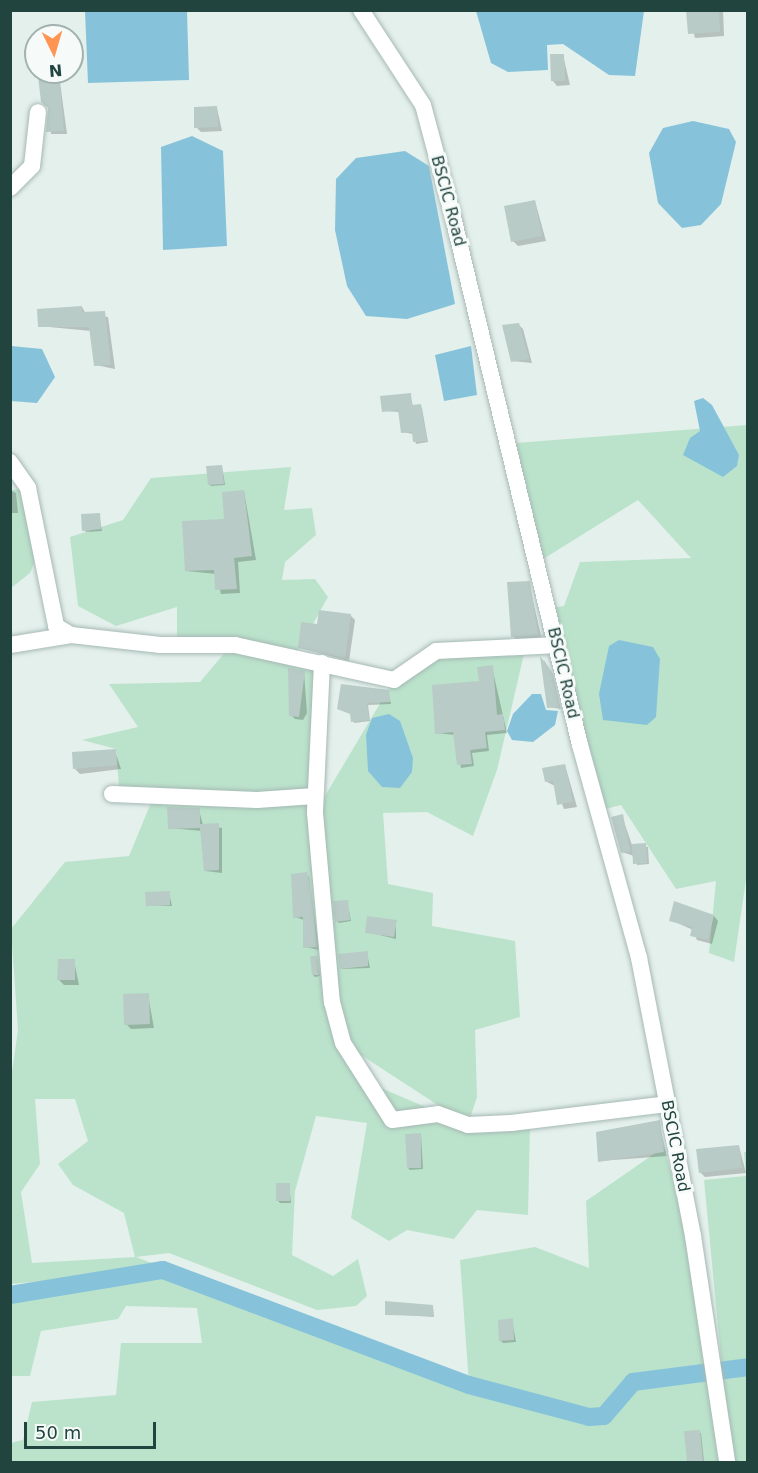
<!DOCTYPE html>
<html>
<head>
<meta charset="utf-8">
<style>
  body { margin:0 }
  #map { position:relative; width:758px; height:1473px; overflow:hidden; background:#e4f0ec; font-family:"DejaVu Sans",sans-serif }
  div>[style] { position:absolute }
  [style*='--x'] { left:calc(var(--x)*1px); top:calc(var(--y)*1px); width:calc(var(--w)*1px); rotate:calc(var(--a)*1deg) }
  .green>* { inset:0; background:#bbe3cb }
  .water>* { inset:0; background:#86c3db }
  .shadow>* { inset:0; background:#0003 }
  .canal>* { height:18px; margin:-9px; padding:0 9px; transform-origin:9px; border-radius:9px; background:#86c3db }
  .building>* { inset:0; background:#b9cbc6 }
  .roads { filter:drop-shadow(0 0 2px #a6b9b5) drop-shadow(0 0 2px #a6b9b5) }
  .street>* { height:16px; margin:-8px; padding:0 8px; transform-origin:8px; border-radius:8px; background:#fff }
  span { translate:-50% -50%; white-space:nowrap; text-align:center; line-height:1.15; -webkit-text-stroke:6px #f6fbf9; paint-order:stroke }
  .street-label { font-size:16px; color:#21443f }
  .frame { position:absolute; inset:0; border:12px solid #21443f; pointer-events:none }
  .north { position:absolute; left:24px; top:24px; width:60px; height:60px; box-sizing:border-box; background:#f6fbf9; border:2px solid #a1b2af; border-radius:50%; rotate:175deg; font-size:16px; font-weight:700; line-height:24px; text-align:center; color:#21443f }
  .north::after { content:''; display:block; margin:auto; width:21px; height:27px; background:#ff9453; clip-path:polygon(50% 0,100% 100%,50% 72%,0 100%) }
  .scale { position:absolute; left:24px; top:1422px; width:132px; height:27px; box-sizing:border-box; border:3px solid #21443f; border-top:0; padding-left:8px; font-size:18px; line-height:21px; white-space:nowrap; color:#21443f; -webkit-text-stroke:4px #f6fbf9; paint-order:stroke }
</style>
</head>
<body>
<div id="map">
  <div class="green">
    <i style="clip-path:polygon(747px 425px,748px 866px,734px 962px,709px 953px,716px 881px,676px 889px,621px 805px,605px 809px,552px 608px,564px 606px,580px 562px,691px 558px,638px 500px,540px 561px,516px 443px)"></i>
    <i style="clip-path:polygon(evenodd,291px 467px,284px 510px,312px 508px,316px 535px,285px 562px,282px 580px,315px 579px,328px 597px,295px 656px,322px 663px,316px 811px,394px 680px,436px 651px,524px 654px,497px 770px,473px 836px,427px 812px,383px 813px,388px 884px,433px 893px,432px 926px,515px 941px,520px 1017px,475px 1030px,477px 1097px,468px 1124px,530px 1125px,528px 1215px,477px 1210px,454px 1239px,407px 1230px,389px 1241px,351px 1218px,367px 1123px,316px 1116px,295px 1191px,292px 1255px,333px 1276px,358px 1259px,367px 1296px,356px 1306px,317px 1310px,169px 1253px,136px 1257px,469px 1384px,460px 1260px,535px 1247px,589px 1268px,586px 1201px,664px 1147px,688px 1236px,727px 1462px,11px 1462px,11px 1443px,23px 1440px,32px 1402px,116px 1395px,121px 1343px,202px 1343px,197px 1308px,126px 1306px,118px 1319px,41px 1331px,30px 1376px,11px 1376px,11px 1295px,151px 1271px,11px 1284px,11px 1079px,18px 1030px,11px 929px,65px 862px,129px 856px,153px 798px,119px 786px,116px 749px,82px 740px,138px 727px,109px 684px,200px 682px,227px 650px,177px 645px,177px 607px,116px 626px,78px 606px,70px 537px,123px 520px,151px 478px,291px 467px,344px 1044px,464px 1122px,463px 1123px,367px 1082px,344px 1044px,291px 467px,35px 1099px,75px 1099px,88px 1141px,58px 1164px,73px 1185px,124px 1213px,135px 1257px,32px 1263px,21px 1192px,40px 1164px,35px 1099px)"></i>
    <i style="clip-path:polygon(28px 488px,40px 548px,30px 573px,11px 588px,11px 490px)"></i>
    <i style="clip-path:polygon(744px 1152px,747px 1152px,747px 1462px,731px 1462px,704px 1180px,746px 1176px)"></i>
  </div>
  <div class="water">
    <i style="clip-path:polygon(85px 11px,187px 11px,189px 80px,88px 83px)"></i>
    <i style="clip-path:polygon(476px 11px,644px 11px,635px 76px,609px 75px,563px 44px,547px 45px,548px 70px,508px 72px,491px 63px)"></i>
    <i style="clip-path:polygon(693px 121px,729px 129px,736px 142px,721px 204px,701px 225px,682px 228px,658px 203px,649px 153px,663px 128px)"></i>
    <i style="clip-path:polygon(192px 136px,223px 151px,227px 246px,163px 250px,161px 147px)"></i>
    <i style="clip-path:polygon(405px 151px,429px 166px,455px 304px,407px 319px,366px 316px,347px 286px,335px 230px,336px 179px,356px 158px)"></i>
    <i style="clip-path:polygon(11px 346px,42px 349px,55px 377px,37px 403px,11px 401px)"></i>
    <i style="clip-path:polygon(471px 346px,477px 395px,444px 401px,435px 355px)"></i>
    <i style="clip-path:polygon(703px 398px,712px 405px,739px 455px,737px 466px,723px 477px,683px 455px,690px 438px,700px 431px,694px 401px)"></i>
    <i style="clip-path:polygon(619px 640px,653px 647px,660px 659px,656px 717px,647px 725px,603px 720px,599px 694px,609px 646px)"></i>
    <i style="clip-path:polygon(532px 694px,541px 694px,546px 710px,558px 711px,555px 725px,533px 742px,512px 740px,507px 731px,513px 714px)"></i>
    <i style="clip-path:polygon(389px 714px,400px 721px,413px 758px,412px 772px,400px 788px,382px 787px,368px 771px,366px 735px,372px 718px)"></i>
  </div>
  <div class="shadow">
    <i style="clip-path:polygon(688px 10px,723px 10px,724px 36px,695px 38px)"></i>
    <i style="clip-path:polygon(563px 55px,570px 85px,557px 86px,553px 81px)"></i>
    <i style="clip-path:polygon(59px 75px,67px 134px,51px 134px,49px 112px)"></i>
    <i style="clip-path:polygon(217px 108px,222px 131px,201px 132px,196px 127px)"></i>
    <i style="clip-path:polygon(535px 201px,546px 241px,518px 246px,513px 241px)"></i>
    <i style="clip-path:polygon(82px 307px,86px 314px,108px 317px,115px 369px,96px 365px,91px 331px,39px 326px)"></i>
    <i style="clip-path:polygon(518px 324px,523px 329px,532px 363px,512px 361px)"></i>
    <i style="clip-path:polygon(410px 394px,413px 406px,422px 408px,428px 442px,416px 444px,413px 434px,402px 432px,400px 412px,383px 411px)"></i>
    <i style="clip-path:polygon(222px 466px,225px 485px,211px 486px,209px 484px)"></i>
    <i style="clip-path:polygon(10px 490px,16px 493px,18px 513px,10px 513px)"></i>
    <i style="clip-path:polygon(244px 491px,256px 560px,238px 562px,240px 593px,221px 594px,216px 574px,186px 571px)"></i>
    <i style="clip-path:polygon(99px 514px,102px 531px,86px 532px,84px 530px)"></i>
    <i style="clip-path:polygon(529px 583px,542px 640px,518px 641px,513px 636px)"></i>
    <i style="clip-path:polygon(350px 615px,355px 620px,349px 661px,300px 648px,319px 626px)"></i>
    <i style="clip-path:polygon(544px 660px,553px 675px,561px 709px,549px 707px)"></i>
    <i style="clip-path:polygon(492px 667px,507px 733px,487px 735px,489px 751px,472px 753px,474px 766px,461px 768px,455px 735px,436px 733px)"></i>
    <i style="clip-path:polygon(304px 672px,307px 713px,303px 720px,295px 719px,291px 715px)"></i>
    <i style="clip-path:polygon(388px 691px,391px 704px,368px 705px,370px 721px,354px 723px,352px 714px,341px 710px)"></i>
    <i style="clip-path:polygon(115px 751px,121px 769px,80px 774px,75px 769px)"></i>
    <i style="clip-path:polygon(565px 765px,577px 807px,564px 809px,555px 786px,547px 782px)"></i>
    <i style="clip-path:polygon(199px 810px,203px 825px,222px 828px,222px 873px,205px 871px,202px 831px,169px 828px)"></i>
    <i style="clip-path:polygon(622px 816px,632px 845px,648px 847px,649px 864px,637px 865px,634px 856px,622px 852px)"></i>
    <i style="clip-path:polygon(306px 874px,309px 877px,319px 950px,305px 947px,304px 920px,295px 917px)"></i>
    <i style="clip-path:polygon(169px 892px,172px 906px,147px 905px)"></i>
    <i style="clip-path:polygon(347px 901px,351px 921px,339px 923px,337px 921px)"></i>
    <i style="clip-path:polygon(714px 916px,718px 921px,712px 944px,697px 940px,693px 930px,671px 920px)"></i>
    <i style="clip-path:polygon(396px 921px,396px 939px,367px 932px)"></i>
    <i style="clip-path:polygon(367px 953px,370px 968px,341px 969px)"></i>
    <i style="clip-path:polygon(317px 957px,320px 976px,315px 977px,313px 975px)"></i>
    <i style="clip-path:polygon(74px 961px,79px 985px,64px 985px,59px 980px)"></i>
    <i style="clip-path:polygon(148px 995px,154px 1028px,131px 1029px,126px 1024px)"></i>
    <i style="clip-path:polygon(659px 1122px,667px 1156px,600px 1161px)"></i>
    <i style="clip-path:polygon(421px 1134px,423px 1169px,410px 1170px,408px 1168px)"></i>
    <i style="clip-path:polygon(739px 1146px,746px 1173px,705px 1177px,700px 1172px)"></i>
    <i style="clip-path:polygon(289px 1184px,291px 1203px,280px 1203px,278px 1201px)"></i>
    <i style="clip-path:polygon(433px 1306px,434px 1317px,386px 1314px)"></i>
    <i style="clip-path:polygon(512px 1320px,516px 1342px,503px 1343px,501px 1341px)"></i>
    <i style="clip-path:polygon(685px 1433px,701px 1433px,704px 1462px,688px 1462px)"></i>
  </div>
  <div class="canal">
    <i style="--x:10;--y:1295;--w:155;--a:-9.3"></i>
    <i style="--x:163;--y:1270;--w:327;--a:20.6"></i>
    <i style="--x:469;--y:1385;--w:124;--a:14.9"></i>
    <i style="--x:589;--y:1417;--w:15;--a:-4"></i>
    <i style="--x:604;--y:1416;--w:45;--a:-49.5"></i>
    <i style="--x:633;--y:1382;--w:116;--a:-7.4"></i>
  </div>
  <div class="building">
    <i style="clip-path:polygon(686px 10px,719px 10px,720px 32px,688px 34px)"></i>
    <i style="clip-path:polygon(550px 54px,564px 54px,565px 81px,551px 81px)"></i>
    <i style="clip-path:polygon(59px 74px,64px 131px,46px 132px,48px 108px,41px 102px,38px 76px)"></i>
    <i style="clip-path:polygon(217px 106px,218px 127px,194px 128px,194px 107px)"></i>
    <i style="clip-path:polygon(535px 200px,542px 236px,511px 242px,504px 206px)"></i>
    <i style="clip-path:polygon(82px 306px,82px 312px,105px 311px,111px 365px,94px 366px,89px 327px,38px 327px,37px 309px)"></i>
    <i style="clip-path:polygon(519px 323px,529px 359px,511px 362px,502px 325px)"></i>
    <i style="clip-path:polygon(411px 393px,412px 405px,421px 404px,427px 441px,413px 442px,412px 432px,401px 433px,398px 410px,382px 412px,380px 396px)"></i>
    <i style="clip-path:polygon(222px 465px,224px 484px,208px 485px,206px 466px)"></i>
    <i style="clip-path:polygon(244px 490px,252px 556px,234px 558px,237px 589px,215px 590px,214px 570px,185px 571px,182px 521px,224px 519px,222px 492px)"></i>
    <i style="clip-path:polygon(100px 513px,101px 529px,82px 531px,81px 514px)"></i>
    <i style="clip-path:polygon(530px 581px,538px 635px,511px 637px,507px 582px)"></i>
    <i style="clip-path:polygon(319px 610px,351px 614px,345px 658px,298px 648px,301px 622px,317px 624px)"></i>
    <i style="clip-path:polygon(540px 656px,552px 672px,560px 707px,547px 708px)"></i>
    <i style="clip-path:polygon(493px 665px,497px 715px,503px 714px,505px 730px,485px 732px,487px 748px,470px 750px,472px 764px,457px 765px,453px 732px,435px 734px,432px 685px,479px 681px,477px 667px)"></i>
    <i style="clip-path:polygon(288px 668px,305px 671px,299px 717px,289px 716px)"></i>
    <i style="clip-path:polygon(341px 684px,389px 690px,390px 702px,367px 703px,369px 720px,351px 722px,350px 714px,337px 709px)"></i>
    <i style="clip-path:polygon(116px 749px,117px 765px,73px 769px,72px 752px)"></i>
    <i style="clip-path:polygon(565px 764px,573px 802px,557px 805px,553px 781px,545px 782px,542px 768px)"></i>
    <i style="clip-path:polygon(167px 807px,200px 808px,200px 824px,219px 823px,219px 870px,204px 871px,200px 828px,168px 829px)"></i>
    <i style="clip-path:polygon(623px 814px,630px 851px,621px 853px,611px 817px)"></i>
    <i style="clip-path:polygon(646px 843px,647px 863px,633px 864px,632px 844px)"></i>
    <i style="clip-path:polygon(307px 872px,311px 889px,317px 947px,303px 948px,303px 917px,293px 918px,291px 874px)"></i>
    <i style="clip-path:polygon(170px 891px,170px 905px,146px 906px,145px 892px)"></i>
    <i style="clip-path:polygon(348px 900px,350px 920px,335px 922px,333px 901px)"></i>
    <i style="clip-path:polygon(674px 901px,714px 915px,708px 940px,690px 936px,692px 927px,669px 921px)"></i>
    <i style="clip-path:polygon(367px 916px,397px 920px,394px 937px,365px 933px)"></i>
    <i style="clip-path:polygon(368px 951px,368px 966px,340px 969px,338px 954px)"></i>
    <i style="clip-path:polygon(310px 956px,317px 956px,319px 975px,312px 975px)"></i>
    <i style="clip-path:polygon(58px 959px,75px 959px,75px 980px,57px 980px)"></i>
    <i style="clip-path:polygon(149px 993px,150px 1024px,124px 1025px,123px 994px)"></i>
    <i style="clip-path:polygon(660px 1120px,664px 1152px,598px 1162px,596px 1132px)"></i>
    <i style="clip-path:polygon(421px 1133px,421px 1168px,407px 1168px,405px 1134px)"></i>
    <i style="clip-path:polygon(739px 1145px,742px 1168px,699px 1173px,696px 1149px)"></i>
    <i style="clip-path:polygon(276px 1183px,290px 1183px,290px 1201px,276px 1201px)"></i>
    <i style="clip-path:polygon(385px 1301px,433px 1305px,433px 1316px,385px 1315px)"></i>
    <i style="clip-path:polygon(513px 1318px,514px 1340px,499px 1341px,498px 1320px)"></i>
    <i style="clip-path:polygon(700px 1430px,703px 1462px,687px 1462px,684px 1431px)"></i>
  </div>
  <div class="roads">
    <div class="street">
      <i style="--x:361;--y:10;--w:113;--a:56.9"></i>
      <i style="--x:423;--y:105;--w:116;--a:75"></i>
      <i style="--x:453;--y:217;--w:543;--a:76.48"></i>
      <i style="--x:580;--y:745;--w:221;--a:74.5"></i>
      <i style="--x:639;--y:958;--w:283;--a:79"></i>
      <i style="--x:693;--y:1236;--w:229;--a:81.4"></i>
      <i style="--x:10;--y:188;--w:31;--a:-45"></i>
      <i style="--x:32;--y:166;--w:54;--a:-83.7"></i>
      <i style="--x:10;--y:462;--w:32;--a:55"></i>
      <i style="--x:28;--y:488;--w:141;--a:78.5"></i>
      <i style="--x:56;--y:626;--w:17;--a:31"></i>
      <i style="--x:71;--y:635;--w:90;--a:6.4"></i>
      <i style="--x:160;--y:645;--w:75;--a:0"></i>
      <i style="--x:235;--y:645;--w:163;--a:12.4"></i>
      <i style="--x:394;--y:680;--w:51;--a:-34.6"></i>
      <i style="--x:436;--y:651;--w:121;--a:-2.8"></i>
      <i style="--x:10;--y:645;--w:62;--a:-9.3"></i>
      <i style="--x:322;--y:663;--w:150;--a:92.7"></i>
      <i style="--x:315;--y:813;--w:190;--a:84.9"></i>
      <i style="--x:332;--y:1002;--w:42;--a:75"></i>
      <i style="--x:343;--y:1043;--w:91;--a:57.5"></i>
      <i style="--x:392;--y:1120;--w:46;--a:-7.4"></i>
      <i style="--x:438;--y:1114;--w:32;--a:20"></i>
      <i style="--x:468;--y:1125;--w:43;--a:-2.7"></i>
      <i style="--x:511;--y:1123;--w:157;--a:-6.9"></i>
      <i style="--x:112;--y:794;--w:145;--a:2.4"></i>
      <i style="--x:257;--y:800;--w:58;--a:-3.9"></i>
    </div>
  </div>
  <div class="street-label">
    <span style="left:448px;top:201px;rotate:75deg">BSCIC Road</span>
    <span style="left:563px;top:673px;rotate:77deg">BSCIC Road</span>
    <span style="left:675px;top:1146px;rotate:79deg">BSCIC Road</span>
  </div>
  <div class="frame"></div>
  <div class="north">N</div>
  <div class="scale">50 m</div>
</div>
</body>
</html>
